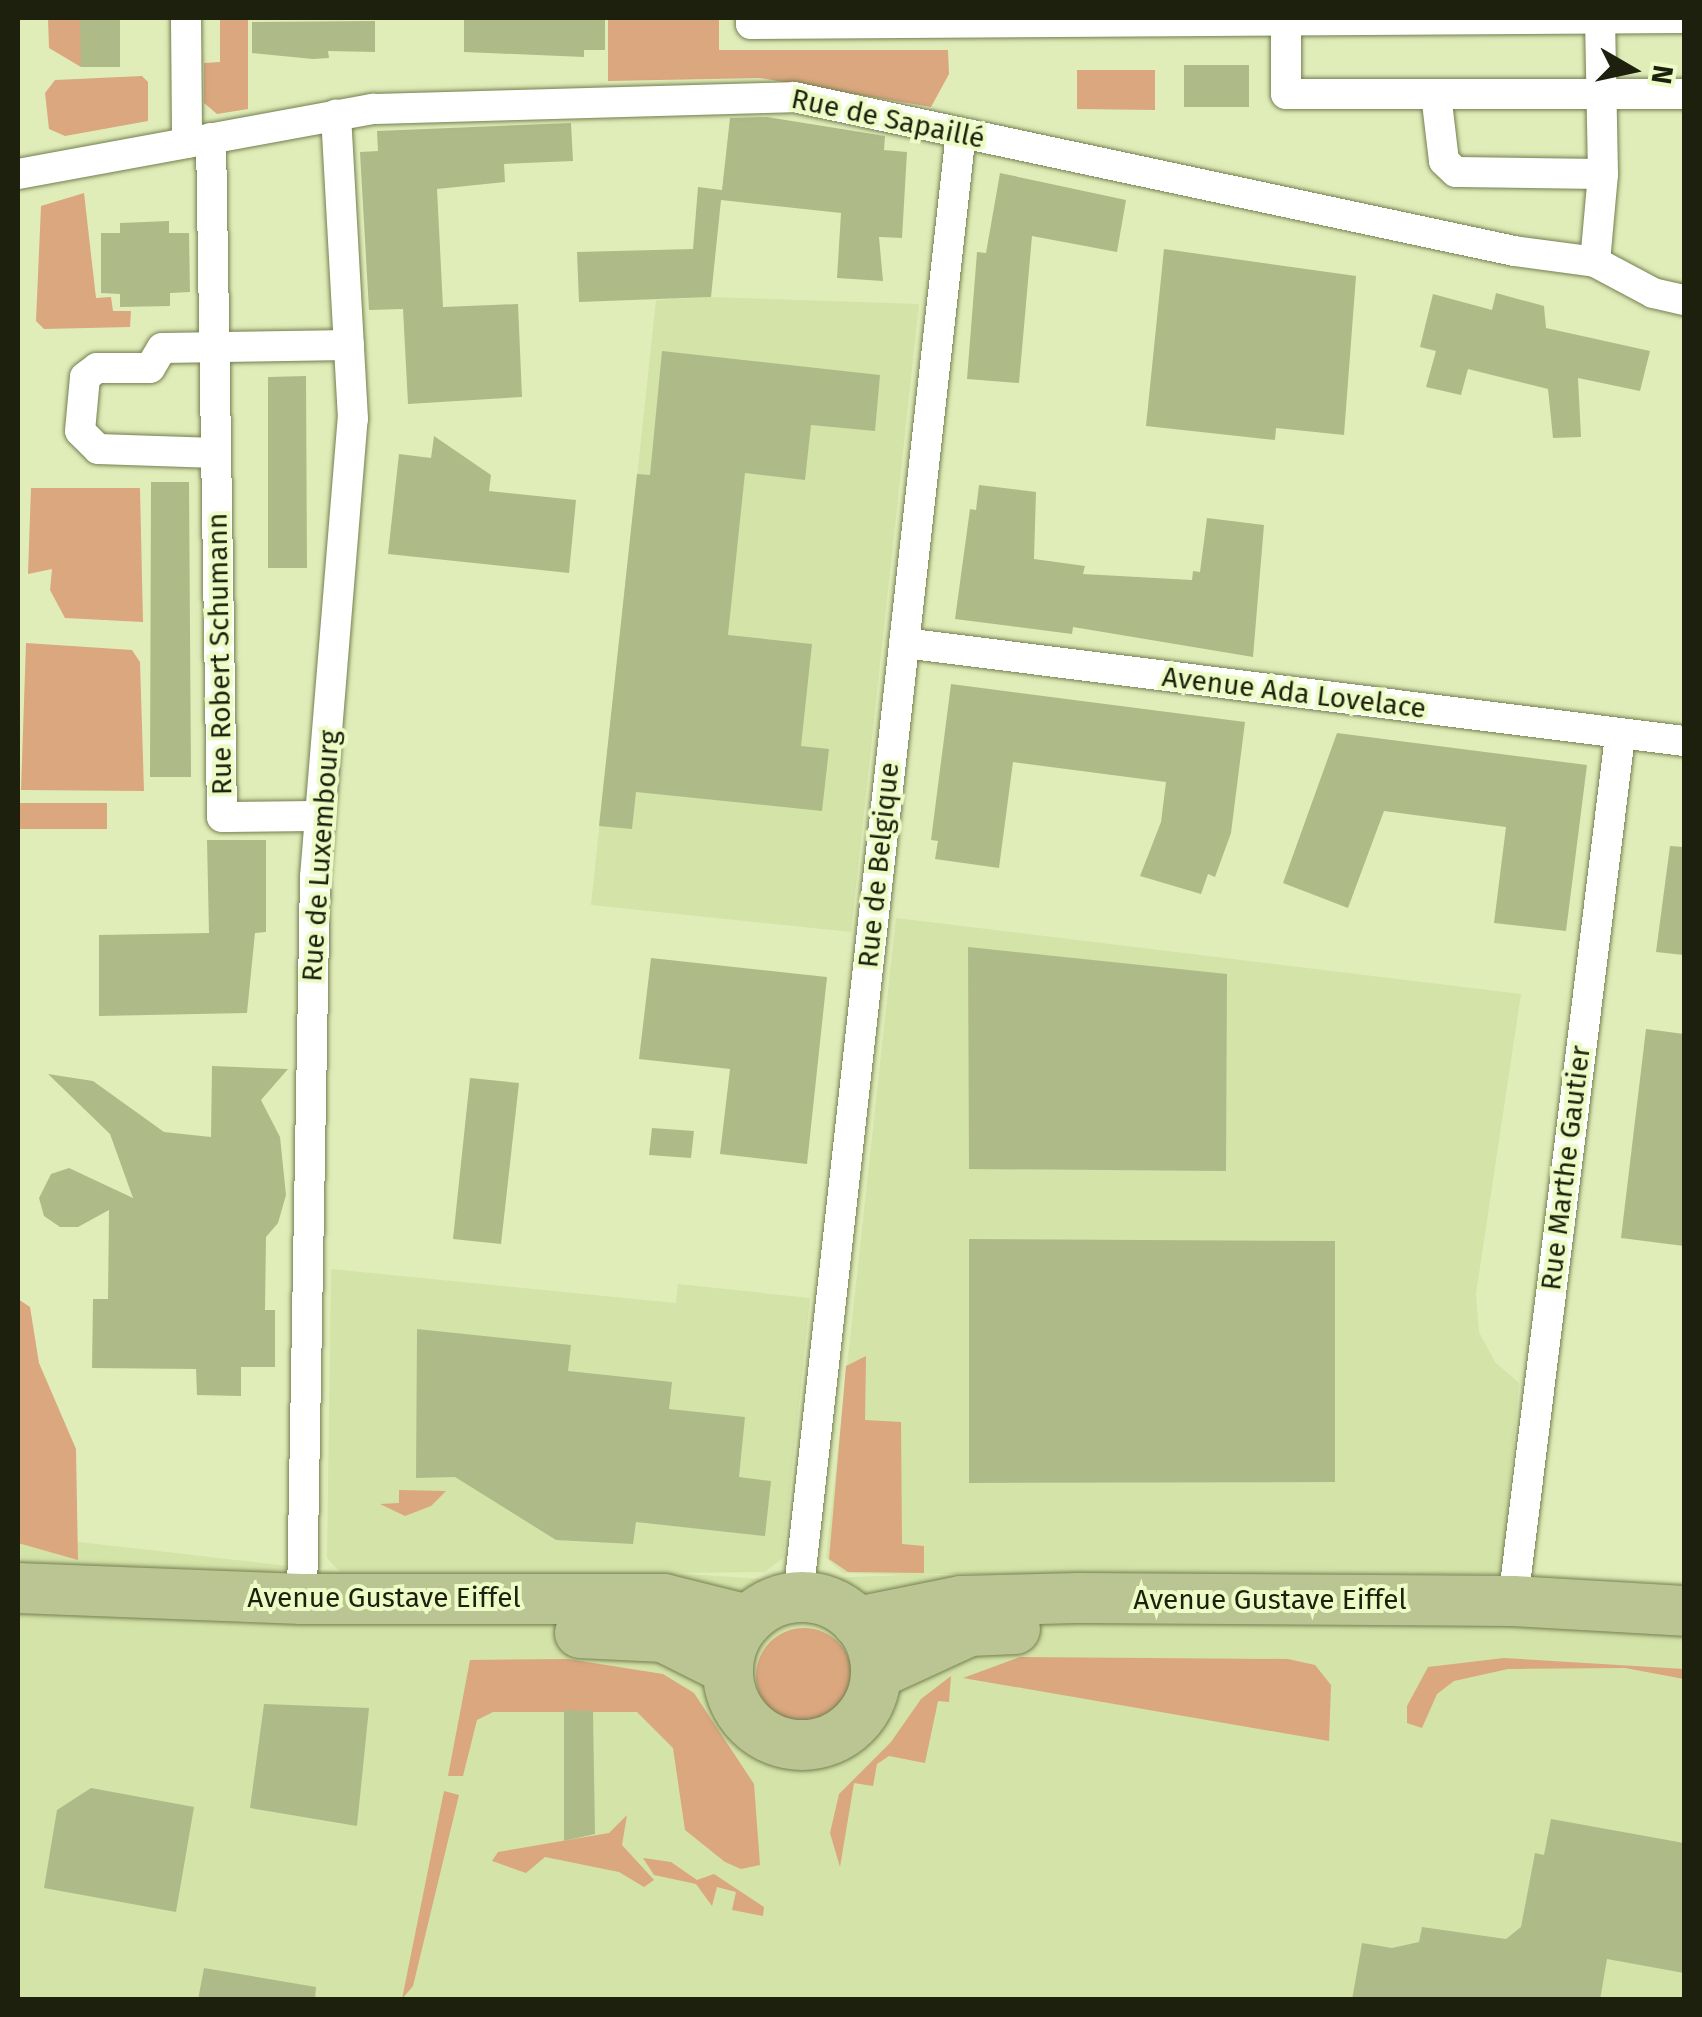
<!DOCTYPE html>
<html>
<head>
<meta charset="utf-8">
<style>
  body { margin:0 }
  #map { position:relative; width:1702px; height:2017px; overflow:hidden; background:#e0edb9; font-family:"Fira Sans",sans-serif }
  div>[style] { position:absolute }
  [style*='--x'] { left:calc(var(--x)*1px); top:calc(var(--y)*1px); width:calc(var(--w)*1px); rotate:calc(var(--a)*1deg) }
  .built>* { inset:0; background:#d4e3a8 }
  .green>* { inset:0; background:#daa77f }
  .round { border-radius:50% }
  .building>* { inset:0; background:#aebb88 }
  .roads { filter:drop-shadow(0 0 2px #747f4f) drop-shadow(0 0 2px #747f4f) }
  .minor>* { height:30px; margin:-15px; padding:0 15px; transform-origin:15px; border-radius:15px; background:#fff }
  .primary>* { height:50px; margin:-25px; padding:0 25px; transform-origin:25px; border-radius:25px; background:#bbc593 }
  .primary>.ring { margin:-25px; padding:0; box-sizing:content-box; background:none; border:50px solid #bbc593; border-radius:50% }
  span { translate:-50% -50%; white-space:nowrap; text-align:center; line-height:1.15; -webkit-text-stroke:8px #edfbc6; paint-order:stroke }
  .street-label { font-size:28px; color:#1c200d }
  .frame { position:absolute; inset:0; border:20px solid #1c200d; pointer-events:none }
  .north { position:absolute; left:1582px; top:20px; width:100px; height:100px; -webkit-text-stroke:8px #edfbc6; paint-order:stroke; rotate:99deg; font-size:28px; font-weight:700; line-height:40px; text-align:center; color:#1c200d }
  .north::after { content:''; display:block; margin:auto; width:35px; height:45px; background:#1c200d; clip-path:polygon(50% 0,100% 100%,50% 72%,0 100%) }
</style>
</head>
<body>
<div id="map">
  <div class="built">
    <i style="clip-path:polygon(711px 297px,919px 304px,851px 932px,591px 905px,656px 300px)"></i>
    <i style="clip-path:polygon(896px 918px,1521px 994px,1476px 1294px,1479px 1332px,1495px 1362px,1519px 1383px,1502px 1574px,919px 1574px,1684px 1610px,1684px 1999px,18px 1999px,18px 1535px,340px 1572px,327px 1558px,331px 1269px,676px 1303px,678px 1284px,810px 1298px,783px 1558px,765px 1572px,672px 1573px,781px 1580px,905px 1575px,843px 1573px,826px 1558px)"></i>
  </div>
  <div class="green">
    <i style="clip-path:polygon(48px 18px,81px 18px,81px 67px,49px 48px)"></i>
    <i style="clip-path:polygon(220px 18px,248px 18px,248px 109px,217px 114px,204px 103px,204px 63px,220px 62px)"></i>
    <i style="clip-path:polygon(608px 18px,719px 18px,719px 50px,948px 50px,949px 74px,931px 107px,760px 78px,608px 81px)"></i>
    <i style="clip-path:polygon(1077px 70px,1155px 70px,1155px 110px,1077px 109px)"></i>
    <i style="clip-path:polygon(142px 76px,148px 82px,148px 121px,65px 136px,49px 129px,45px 93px,55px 80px)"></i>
    <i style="clip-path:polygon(84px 193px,96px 298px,111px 297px,113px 311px,131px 311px,130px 327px,44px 329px,36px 321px,41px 206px)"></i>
    <i style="clip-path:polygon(31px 488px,140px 488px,143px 622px,65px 618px,50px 590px,52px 569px,28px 574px)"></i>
    <i style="clip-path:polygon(26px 643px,132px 650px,140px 662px,144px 791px,21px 790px)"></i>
    <i style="clip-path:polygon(20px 803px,107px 803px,107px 829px,20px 829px)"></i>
    <i style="clip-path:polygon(18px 1299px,30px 1307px,39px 1363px,76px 1449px,78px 1560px,18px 1543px)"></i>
    <i style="clip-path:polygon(866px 1356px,865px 1420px,901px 1422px,902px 1544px,924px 1546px,924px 1573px,848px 1572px,829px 1559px,846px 1366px)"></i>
    <i style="clip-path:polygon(399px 1490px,446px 1491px,431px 1506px,405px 1516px,380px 1504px,399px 1503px)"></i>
    <i class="round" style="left:756px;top:1628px;width:96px;height:96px"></i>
    <i style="clip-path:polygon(1020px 1657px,1288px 1659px,1315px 1665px,1331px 1685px,1329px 1741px,963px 1678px)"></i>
    <i style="clip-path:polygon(1504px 1658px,1684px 1669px,1684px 1679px,1625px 1668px,1508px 1669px,1454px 1681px,1437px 1694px,1422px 1728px,1407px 1723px,1407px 1706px,1428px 1667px)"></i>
    <i style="clip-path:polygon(568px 1659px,663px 1674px,694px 1693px,754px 1784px,760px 1865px,741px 1869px,725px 1862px,685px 1830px,673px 1748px,637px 1712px,493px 1712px,477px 1720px,463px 1776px,448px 1776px,470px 1660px)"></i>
    <i style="clip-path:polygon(951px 1676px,949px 1702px,938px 1701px,925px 1763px,889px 1756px,877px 1764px,873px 1786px,854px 1783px,840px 1867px,830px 1833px,839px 1794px,891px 1742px,921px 1699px)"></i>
    <i style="clip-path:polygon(444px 1791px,459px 1795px,413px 1986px,402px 1999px)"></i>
    <i style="clip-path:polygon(627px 1815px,622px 1845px,654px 1880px,644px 1887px,619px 1872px,545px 1857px,526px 1873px,492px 1861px,498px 1852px,609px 1833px)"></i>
    <i style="clip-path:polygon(643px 1858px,671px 1862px,697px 1880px,714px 1874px,764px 1907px,763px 1916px,732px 1910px,736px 1892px,717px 1887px,712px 1906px,696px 1884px,654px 1875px)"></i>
  </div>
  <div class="building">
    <i style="clip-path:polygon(80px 18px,120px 18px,120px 67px,81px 67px)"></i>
    <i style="clip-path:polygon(605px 18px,605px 50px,584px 50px,584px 57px,464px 52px,464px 20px)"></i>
    <i style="clip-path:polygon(375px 21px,375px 52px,328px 51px,329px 58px,313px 59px,252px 53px,252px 22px)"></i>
    <i style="clip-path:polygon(1184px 65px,1249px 65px,1249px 107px,1184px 107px)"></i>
    <i style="clip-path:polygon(767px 117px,885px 136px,884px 150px,907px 152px,902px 238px,879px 237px,883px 281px,837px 278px,841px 213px,721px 200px,711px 297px,579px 302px,577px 252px,693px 249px,698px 187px,722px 190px,730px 118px)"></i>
    <i style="clip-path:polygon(571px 123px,573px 161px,504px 164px,505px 182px,437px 189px,443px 307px,518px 304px,522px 397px,408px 404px,403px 309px,369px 310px,360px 152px,378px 151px,377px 131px)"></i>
    <i style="clip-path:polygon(1000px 173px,1126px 200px,1117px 252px,1032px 236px,1019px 383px,967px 379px,977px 252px,986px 253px)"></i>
    <i style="clip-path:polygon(169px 221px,169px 233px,189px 233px,190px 292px,170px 293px,170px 306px,120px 307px,120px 294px,101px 293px,101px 233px,120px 233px,120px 223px)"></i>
    <i style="clip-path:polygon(1164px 249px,1356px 276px,1344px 435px,1276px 428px,1275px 440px,1146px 426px)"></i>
    <i style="clip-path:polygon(1496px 293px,1544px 306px,1546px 328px,1650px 351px,1640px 391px,1578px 378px,1581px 437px,1553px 438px,1548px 389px,1468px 369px,1461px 395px,1426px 387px,1436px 351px,1420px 347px,1433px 294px,1492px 310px)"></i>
    <i style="clip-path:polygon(662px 351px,880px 375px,875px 431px,811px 425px,805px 480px,745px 473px,728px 635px,812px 644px,801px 746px,829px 749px,822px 811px,636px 792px,632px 829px,599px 826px,637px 474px,650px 475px)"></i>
    <i style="clip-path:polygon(306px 376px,307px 568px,268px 568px,268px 377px)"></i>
    <i style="clip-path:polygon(434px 436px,491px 475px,489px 491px,576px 500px,569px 573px,388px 554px,399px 454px,431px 458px)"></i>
    <i style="clip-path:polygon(151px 482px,189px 482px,191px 777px,150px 777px)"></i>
    <i style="clip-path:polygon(979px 485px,1036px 492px,1034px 559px,1085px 566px,1083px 574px,1192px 580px,1193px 571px,1200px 572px,1207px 518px,1264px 525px,1253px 657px,1073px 627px,1072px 634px,955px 619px,970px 509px,976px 510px)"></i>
    <i style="clip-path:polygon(951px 684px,1245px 722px,1231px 833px,1215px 877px,1208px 874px,1201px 894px,1140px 876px,1161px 822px,1166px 782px,1013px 762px,999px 868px,935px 859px,938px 841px,931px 840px)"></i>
    <i style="clip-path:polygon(1337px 733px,1587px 765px,1566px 931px,1494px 923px,1506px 827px,1384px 811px,1348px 908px,1283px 883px)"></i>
    <i style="clip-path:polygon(207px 840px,266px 840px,266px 932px,255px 933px,247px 1013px,99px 1016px,99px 935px,209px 933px)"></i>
    <i style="clip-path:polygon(1670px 846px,1684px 847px,1684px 955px,1656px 952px)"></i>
    <i style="clip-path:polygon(968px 947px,1227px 974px,1226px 1171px,969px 1169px)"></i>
    <i style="clip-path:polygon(651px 958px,827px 977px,807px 1164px,720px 1154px,730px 1069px,639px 1059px)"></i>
    <i style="clip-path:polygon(1646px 1029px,1684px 1034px,1684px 1246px,1621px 1238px)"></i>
    <i style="clip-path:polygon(212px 1066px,288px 1069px,261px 1100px,280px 1137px,286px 1195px,278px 1223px,266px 1237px,265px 1310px,275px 1310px,275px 1367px,241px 1367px,241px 1396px,197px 1395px,196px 1369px,92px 1368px,93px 1299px,108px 1299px,109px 1210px,78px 1227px,60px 1227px,44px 1216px,39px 1198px,51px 1174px,69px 1168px,133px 1198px,110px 1134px,48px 1074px,93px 1081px,164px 1132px,211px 1137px)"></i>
    <i style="clip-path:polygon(470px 1078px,519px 1083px,501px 1244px,453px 1239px)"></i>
    <i style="clip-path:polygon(652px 1128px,694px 1131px,691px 1158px,649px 1155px)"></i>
    <i style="clip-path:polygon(969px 1239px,1335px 1241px,1335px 1482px,969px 1483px)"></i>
    <i style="clip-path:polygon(417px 1329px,571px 1345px,568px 1371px,672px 1382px,669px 1409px,745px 1417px,739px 1477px,771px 1481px,765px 1536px,636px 1522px,633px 1544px,556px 1540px,455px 1477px,416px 1478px)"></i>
    <i style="clip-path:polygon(264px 1704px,369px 1708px,357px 1826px,250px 1808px)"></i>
    <i style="clip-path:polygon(564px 1710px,593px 1711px,595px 1834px,564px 1841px)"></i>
    <i style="clip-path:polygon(91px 1788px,194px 1807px,176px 1912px,44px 1888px,57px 1810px)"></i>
    <i style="clip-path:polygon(1551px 1819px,1684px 1843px,1684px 1973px,1607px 1959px,1600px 2000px,1352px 2000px,1362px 1943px,1392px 1948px,1419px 1942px,1422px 1927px,1506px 1939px,1521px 1927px,1535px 1853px,1544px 1855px)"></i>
    <i style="clip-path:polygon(204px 1968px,316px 1987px,315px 2000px,198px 2000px)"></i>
  </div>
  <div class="roads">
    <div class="minor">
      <i style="--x:186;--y:18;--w:125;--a:89.5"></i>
      <i style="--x:751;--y:18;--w:6;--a:90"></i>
      <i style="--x:751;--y:24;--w:933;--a:-0.37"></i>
      <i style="--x:1286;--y:21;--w:73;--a:90"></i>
      <i style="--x:1286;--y:94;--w:398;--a:0"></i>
      <i style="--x:1436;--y:94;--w:67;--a:83.2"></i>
      <i style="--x:1444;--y:161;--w:16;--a:43"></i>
      <i style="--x:1456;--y:172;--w:147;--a:0.8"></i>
      <i style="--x:211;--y:138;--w:679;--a:89.07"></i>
      <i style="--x:222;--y:817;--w:98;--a:-0.6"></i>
      <i style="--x:18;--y:174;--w:361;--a:-10.4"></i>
      <i style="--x:373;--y:109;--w:421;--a:-1.6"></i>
      <i style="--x:794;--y:97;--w:736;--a:12.07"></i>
      <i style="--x:1514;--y:251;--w:82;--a:7.7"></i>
      <i style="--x:1595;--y:262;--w:66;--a:28.1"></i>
      <i style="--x:1653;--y:293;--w:32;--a:13"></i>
      <i style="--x:1595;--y:262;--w:88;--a:-84.8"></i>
      <i style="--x:1603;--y:174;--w:156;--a:-91.1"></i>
      <i style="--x:216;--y:453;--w:118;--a:-178.1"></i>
      <i style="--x:98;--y:449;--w:25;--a:-135"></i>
      <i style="--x:80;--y:431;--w:54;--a:-84.7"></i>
      <i style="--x:85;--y:377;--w:15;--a:-37"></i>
      <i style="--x:97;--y:368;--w:53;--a:0"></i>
      <i style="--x:150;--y:368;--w:23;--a:-59"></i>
      <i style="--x:162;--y:348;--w:187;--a:-0.9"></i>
      <i style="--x:904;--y:643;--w:786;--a:7.16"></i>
      <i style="--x:798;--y:1597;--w:1473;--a:-83.65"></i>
      <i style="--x:302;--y:1599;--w:722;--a:-88.97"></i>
      <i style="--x:315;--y:877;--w:460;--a:-85.3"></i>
      <i style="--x:353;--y:419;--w:305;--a:-93.2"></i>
      <i style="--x:1513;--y:1601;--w:872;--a:-82.95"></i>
    </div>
    <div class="primary">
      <i style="--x:18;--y:1588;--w:284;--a:2.2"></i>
      <i style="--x:302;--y:1599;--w:362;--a:0"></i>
      <i style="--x:664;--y:1599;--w:87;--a:14"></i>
      <i class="ring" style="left:728px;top:1597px;width:98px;height:98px"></i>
      <i style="--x:857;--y:1622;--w:106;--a:-11.4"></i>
      <i style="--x:961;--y:1601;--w:117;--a:-1.5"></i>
      <i style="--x:1078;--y:1598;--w:435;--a:0.4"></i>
      <i style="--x:1513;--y:1601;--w:171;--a:3.3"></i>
      <i style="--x:580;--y:1633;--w:83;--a:2.8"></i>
      <i style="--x:663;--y:1637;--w:72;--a:26.6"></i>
      <i style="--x:876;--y:1674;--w:103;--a:-24.6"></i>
      <i style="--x:970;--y:1631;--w:45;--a:-2.5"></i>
    </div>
  </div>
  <div class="street-label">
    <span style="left:888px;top:119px;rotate:12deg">Rue de Sapaillé</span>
    <span style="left:220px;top:654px;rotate:-91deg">Rue Robert Schumann</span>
    <span style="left:1294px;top:693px;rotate:7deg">Avenue Ada Lovelace</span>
    <span style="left:321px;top:856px;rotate:-86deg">Rue de Luxembourg</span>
    <span style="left:879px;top:865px;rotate:-84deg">Rue de Belgique</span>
    <span style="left:1566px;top:1168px;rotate:-83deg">Rue Marthe Gautier</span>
    <span style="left:384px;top:1598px">Avenue Gustave Eiffel</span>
    <span style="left:1270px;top:1600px">Avenue Gustave Eiffel</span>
  </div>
  <div class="frame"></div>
  <div class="north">N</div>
</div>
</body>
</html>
